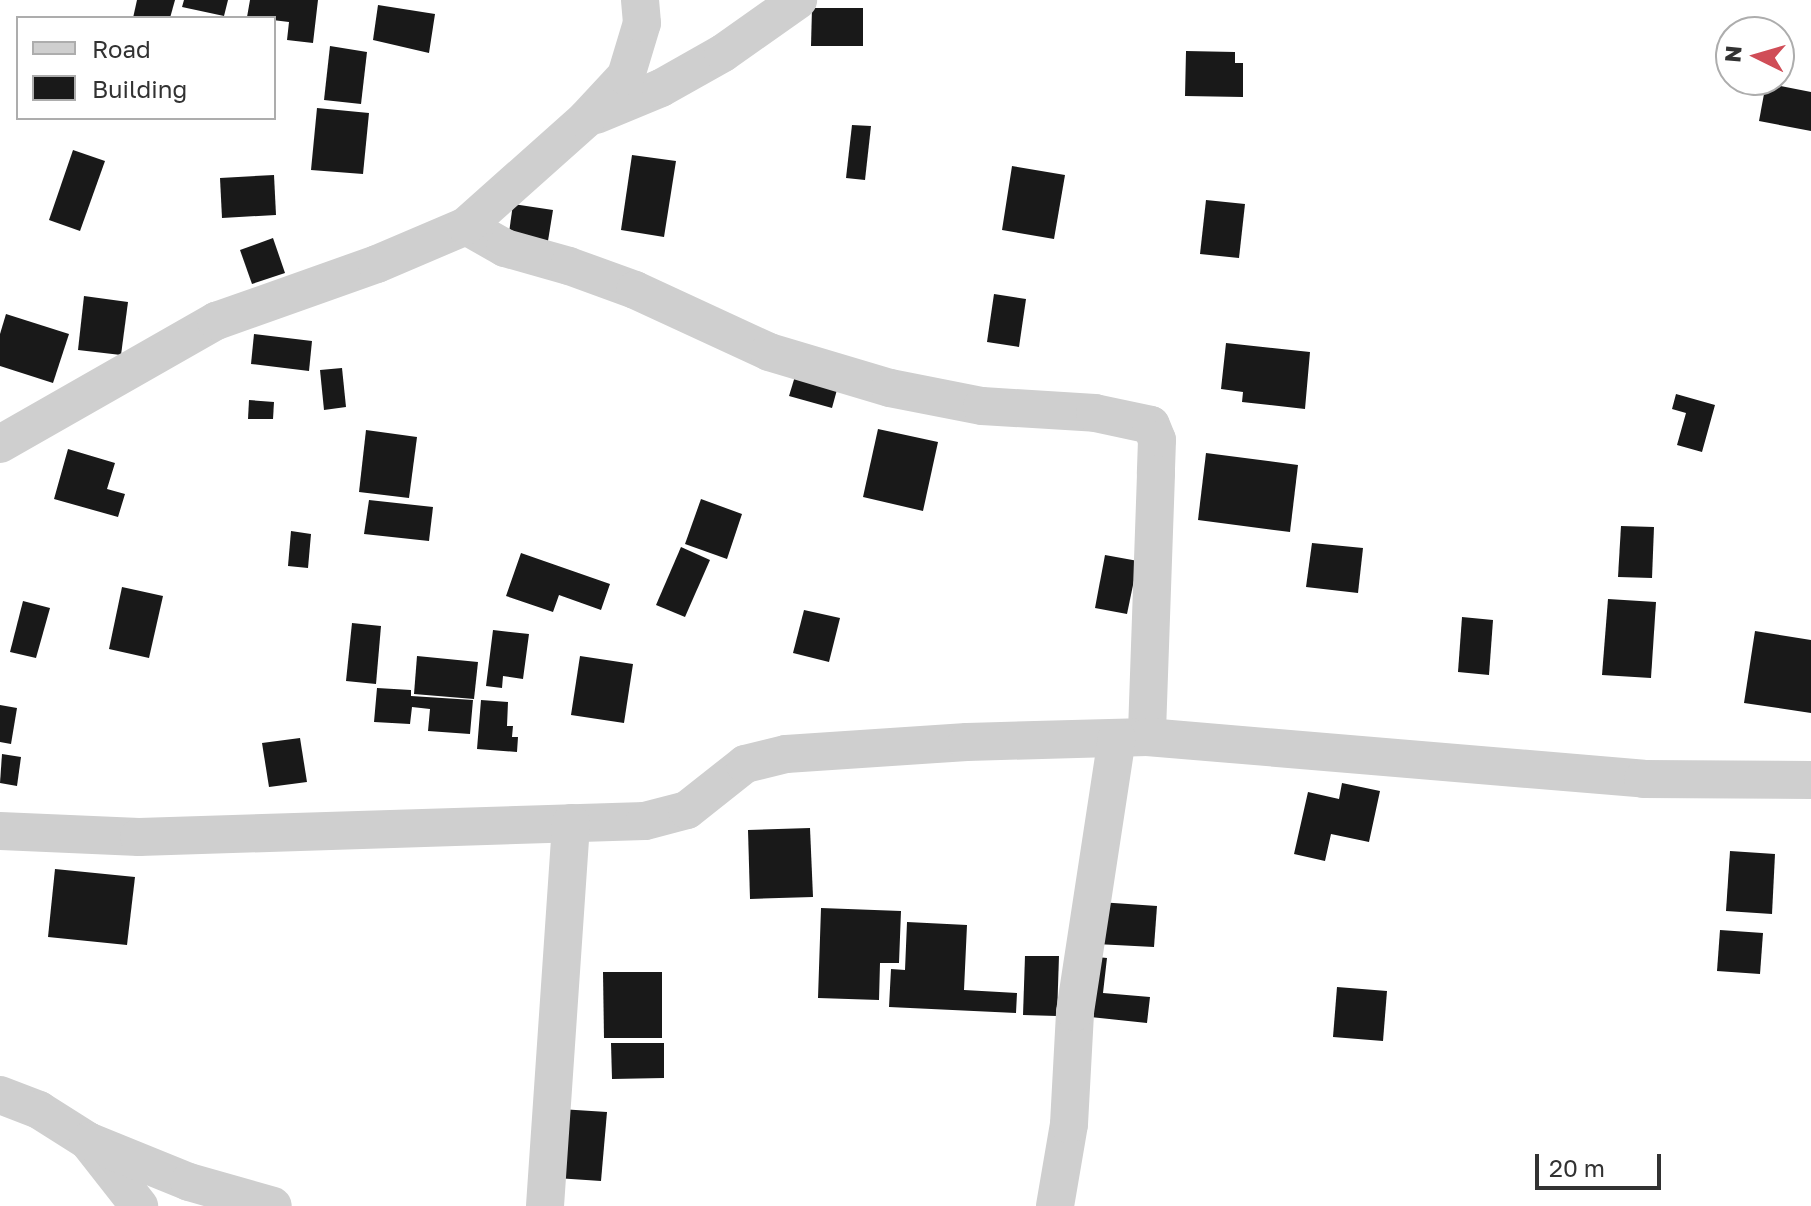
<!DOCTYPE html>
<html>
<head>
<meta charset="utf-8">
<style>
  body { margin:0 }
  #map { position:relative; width:1811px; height:1206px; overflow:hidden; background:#fff; font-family:"Golos Text",sans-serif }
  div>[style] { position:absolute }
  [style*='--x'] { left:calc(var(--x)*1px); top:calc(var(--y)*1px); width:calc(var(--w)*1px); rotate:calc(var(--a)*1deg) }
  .building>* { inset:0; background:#191919 }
  .minor>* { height:38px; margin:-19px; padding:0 19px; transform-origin:19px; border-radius:19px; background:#cfcfcf }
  span { translate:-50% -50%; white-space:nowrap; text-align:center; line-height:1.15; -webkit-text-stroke:8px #fff; paint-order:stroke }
  .legend { position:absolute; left:16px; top:16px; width:260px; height:104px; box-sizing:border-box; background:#fff; border:2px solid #adadad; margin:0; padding:10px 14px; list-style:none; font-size:24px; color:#323232 }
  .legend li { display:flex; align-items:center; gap:16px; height:40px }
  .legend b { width:40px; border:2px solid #adadad }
  .north { position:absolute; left:1715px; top:16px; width:80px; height:80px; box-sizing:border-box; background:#fff; border:2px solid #adadad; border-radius:50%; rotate:275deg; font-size:22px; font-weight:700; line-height:32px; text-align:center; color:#323232 }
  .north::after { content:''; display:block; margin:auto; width:28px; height:36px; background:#d04d57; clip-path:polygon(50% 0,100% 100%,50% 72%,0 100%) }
  .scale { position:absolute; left:1535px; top:1154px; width:126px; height:36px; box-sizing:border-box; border:4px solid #323232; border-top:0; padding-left:10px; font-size:24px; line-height:28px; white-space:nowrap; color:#323232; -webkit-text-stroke:6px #fff; paint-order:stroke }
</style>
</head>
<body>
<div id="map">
  <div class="building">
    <i style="clip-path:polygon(137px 0,175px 0,170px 18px,133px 18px)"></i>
    <i style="clip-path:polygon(184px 0,228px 0,224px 16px,182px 7px)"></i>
    <i style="clip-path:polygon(250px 0,318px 0,313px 43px,287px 40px,289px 22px,247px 17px)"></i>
    <i style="clip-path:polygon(378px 5px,435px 14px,429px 53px,373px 40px)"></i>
    <i style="clip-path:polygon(812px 8px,863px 8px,863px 46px,811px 46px)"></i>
    <i style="clip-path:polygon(330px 46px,367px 52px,361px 104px,324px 100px)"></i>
    <i style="clip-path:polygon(1186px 51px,1235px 52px,1235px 63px,1243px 63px,1243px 97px,1185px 96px)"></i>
    <i style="clip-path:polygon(1766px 83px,1811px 92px,1811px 131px,1759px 121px)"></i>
    <i style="clip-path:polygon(317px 108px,369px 113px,363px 174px,311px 170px)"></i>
    <i style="clip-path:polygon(852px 125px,871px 126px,865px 180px,846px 178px)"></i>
    <i style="clip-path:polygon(73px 150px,105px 161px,80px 231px,49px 220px)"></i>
    <i style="clip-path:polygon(632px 155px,676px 161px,664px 237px,621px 230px)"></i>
    <i style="clip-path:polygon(1012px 166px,1065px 175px,1054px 239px,1002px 230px)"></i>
    <i style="clip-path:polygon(274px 175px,276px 215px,222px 218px,220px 178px)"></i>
    <i style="clip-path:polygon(1206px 200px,1245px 204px,1239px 258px,1200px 254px)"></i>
    <i style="clip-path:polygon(513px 204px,553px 210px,547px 247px,508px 240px)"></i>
    <i style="clip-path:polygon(273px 238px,285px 273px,252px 284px,240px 250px)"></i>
    <i style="clip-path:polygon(994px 294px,1026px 299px,1019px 347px,987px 342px)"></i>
    <i style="clip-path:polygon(84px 296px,128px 302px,121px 355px,78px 350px)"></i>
    <i style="clip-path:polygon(6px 314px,69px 334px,53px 383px,0 366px,0 334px)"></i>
    <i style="clip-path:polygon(254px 334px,312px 341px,309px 371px,251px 364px)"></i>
    <i style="clip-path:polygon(1226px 343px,1310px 352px,1305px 409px,1242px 402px,1243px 392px,1221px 389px)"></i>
    <i style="clip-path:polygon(342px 368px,346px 407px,324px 410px,320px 370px)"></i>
    <i style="clip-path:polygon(796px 373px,838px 386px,832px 408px,789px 396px)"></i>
    <i style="clip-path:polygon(1676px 394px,1715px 405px,1702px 452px,1677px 445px,1686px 413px,1672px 409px)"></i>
    <i style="clip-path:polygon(249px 400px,274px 402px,273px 419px,248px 419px)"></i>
    <i style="clip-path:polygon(878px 429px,938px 442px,923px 511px,863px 497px)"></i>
    <i style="clip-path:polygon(366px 430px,417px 437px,409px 498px,359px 492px)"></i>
    <i style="clip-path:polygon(68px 449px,115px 463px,107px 489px,125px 494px,118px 517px,54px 499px)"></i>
    <i style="clip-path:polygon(1206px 453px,1298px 465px,1290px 532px,1198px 520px)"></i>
    <i style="clip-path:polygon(701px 499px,742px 514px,727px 559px,685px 544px)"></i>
    <i style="clip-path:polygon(369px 500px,433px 507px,429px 541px,364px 534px)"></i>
    <i style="clip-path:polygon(1621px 526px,1654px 527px,1652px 578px,1618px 577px)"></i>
    <i style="clip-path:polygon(291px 531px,311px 534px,308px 568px,288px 566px)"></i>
    <i style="clip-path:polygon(1312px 543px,1363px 548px,1358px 593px,1306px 587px)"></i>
    <i style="clip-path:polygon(681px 547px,710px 560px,685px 617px,656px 605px)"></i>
    <i style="clip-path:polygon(521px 553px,610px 584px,601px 610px,559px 595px,553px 612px,506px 596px)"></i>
    <i style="clip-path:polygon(1105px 555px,1138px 561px,1127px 614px,1095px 608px)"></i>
    <i style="clip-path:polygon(122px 587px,163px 596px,149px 658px,109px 649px)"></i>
    <i style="clip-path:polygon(1608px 599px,1656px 602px,1651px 678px,1602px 675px)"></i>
    <i style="clip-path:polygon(23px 601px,50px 608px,36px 658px,10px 652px)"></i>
    <i style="clip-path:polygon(804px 610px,840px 618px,829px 662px,793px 653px)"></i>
    <i style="clip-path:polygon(1462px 617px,1493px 620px,1489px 675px,1458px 672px)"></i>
    <i style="clip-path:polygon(352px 623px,381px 626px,376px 684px,346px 681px)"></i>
    <i style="clip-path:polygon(493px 630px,529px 634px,523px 679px,503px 676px,502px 688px,486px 686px)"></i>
    <i style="clip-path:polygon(1755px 631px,1811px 640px,1811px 713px,1744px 703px)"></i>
    <i style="clip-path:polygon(417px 656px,478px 662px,474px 699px,414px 694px)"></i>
    <i style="clip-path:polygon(580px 656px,633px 664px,624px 723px,571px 715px)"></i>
    <i style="clip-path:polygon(377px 688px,411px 690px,411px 696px,473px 700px,470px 734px,428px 731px,430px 709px,412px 707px,410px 724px,374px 722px)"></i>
    <i style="clip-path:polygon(481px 700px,508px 702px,507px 726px,513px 726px,512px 737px,518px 737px,517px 752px,477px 749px)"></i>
    <i style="clip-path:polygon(0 705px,17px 708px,11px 744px,0 742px)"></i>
    <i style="clip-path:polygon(300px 738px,307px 782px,269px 787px,262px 743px)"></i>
    <i style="clip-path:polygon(2px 754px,21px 757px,17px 786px,0 783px)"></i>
    <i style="clip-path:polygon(1342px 783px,1380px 791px,1369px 842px,1331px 834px,1325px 861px,1294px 854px,1308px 792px,1339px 799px)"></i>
    <i style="clip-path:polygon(810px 828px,813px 897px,750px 899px,748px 830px)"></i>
    <i style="clip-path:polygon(1730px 851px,1775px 854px,1772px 914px,1726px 911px)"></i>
    <i style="clip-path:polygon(55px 869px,135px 877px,127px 945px,48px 937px)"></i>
    <i style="clip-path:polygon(1099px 902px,1157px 906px,1154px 947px,1096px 944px)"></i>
    <i style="clip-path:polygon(821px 908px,901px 911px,899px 963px,880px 963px,879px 1000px,818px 998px)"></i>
    <i style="clip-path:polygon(907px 922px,967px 925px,964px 990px,1017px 993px,1016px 1013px,889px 1007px,891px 969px,905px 970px)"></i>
    <i style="clip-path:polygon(1720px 930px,1763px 933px,1760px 974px,1717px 971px)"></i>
    <i style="clip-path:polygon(1025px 956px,1059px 956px,1057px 1016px,1023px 1015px)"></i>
    <i style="clip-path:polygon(1087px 956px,1107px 958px,1103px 993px,1150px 997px,1147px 1023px,1081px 1016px)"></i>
    <i style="clip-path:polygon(603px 972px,662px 972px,662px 1038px,604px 1038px)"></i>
    <i style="clip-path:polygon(1337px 987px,1387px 991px,1383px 1041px,1333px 1037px)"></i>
    <i style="clip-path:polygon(611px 1043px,664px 1043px,664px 1078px,612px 1079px)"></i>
    <i style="clip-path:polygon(560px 1109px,607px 1112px,601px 1181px,556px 1178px)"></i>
  </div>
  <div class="minor">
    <i style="--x:596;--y:115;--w:70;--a:-22.6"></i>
    <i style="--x:661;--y:88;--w:71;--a:-29.4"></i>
    <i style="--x:723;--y:53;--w:92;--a:-35.2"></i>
    <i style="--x:466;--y:226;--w:45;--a:29.4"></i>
    <i style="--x:505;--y:248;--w:66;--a:15.7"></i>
    <i style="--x:569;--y:266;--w:70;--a:20"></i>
    <i style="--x:635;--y:290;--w:148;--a:24.8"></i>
    <i style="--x:769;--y:352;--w:126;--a:16.6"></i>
    <i style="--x:890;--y:388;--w:94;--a:11.1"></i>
    <i style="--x:982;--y:406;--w:113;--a:3.5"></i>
    <i style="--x:1095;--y:413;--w:57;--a:12.1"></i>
    <i style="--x:1151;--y:425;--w:16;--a:68"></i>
    <i style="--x:1157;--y:440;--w:34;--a:92"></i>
    <i style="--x:1156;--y:474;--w:263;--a:92"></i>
    <i style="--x:0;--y:444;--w:249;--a:-29.7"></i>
    <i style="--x:216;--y:321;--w:171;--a:-19.5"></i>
    <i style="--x:377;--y:264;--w:97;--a:-23.1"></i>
    <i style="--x:466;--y:226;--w:161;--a:-41.7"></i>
    <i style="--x:586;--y:119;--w:59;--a:-47.1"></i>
    <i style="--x:626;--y:76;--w:55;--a:-73.2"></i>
    <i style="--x:642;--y:23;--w:23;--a:-95"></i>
    <i style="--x:0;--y:831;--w:139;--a:2.5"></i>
    <i style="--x:139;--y:837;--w:506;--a:-1.81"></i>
    <i style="--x:645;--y:821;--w:43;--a:-14.7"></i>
    <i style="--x:687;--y:810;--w:74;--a:-38.4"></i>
    <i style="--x:745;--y:764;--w:42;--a:-13.7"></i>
    <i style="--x:786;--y:754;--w:181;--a:-3.8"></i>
    <i style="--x:967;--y:742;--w:180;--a:-1.6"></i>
    <i style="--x:1147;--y:737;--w:498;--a:4.8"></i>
    <i style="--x:1643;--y:779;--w:168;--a:0.3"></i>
    <i style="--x:0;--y:1095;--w:42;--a:21"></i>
    <i style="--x:39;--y:1110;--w:58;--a:32.3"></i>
    <i style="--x:88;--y:1141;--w:83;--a:51.9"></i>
    <i style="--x:88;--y:1141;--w:109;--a:22.1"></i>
    <i style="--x:189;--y:1182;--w:87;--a:15.9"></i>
    <i style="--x:545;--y:1206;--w:384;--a:-86.1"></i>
    <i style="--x:1055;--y:1206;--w:83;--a:-80.3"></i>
    <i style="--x:1069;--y:1124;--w:112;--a:-86.9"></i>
    <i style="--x:1075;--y:1012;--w:277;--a:-81.3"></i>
  </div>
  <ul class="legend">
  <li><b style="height:10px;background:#cfcfcf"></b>Road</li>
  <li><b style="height:22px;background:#191919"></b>Building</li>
  </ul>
  <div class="north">N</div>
  <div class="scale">20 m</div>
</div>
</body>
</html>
